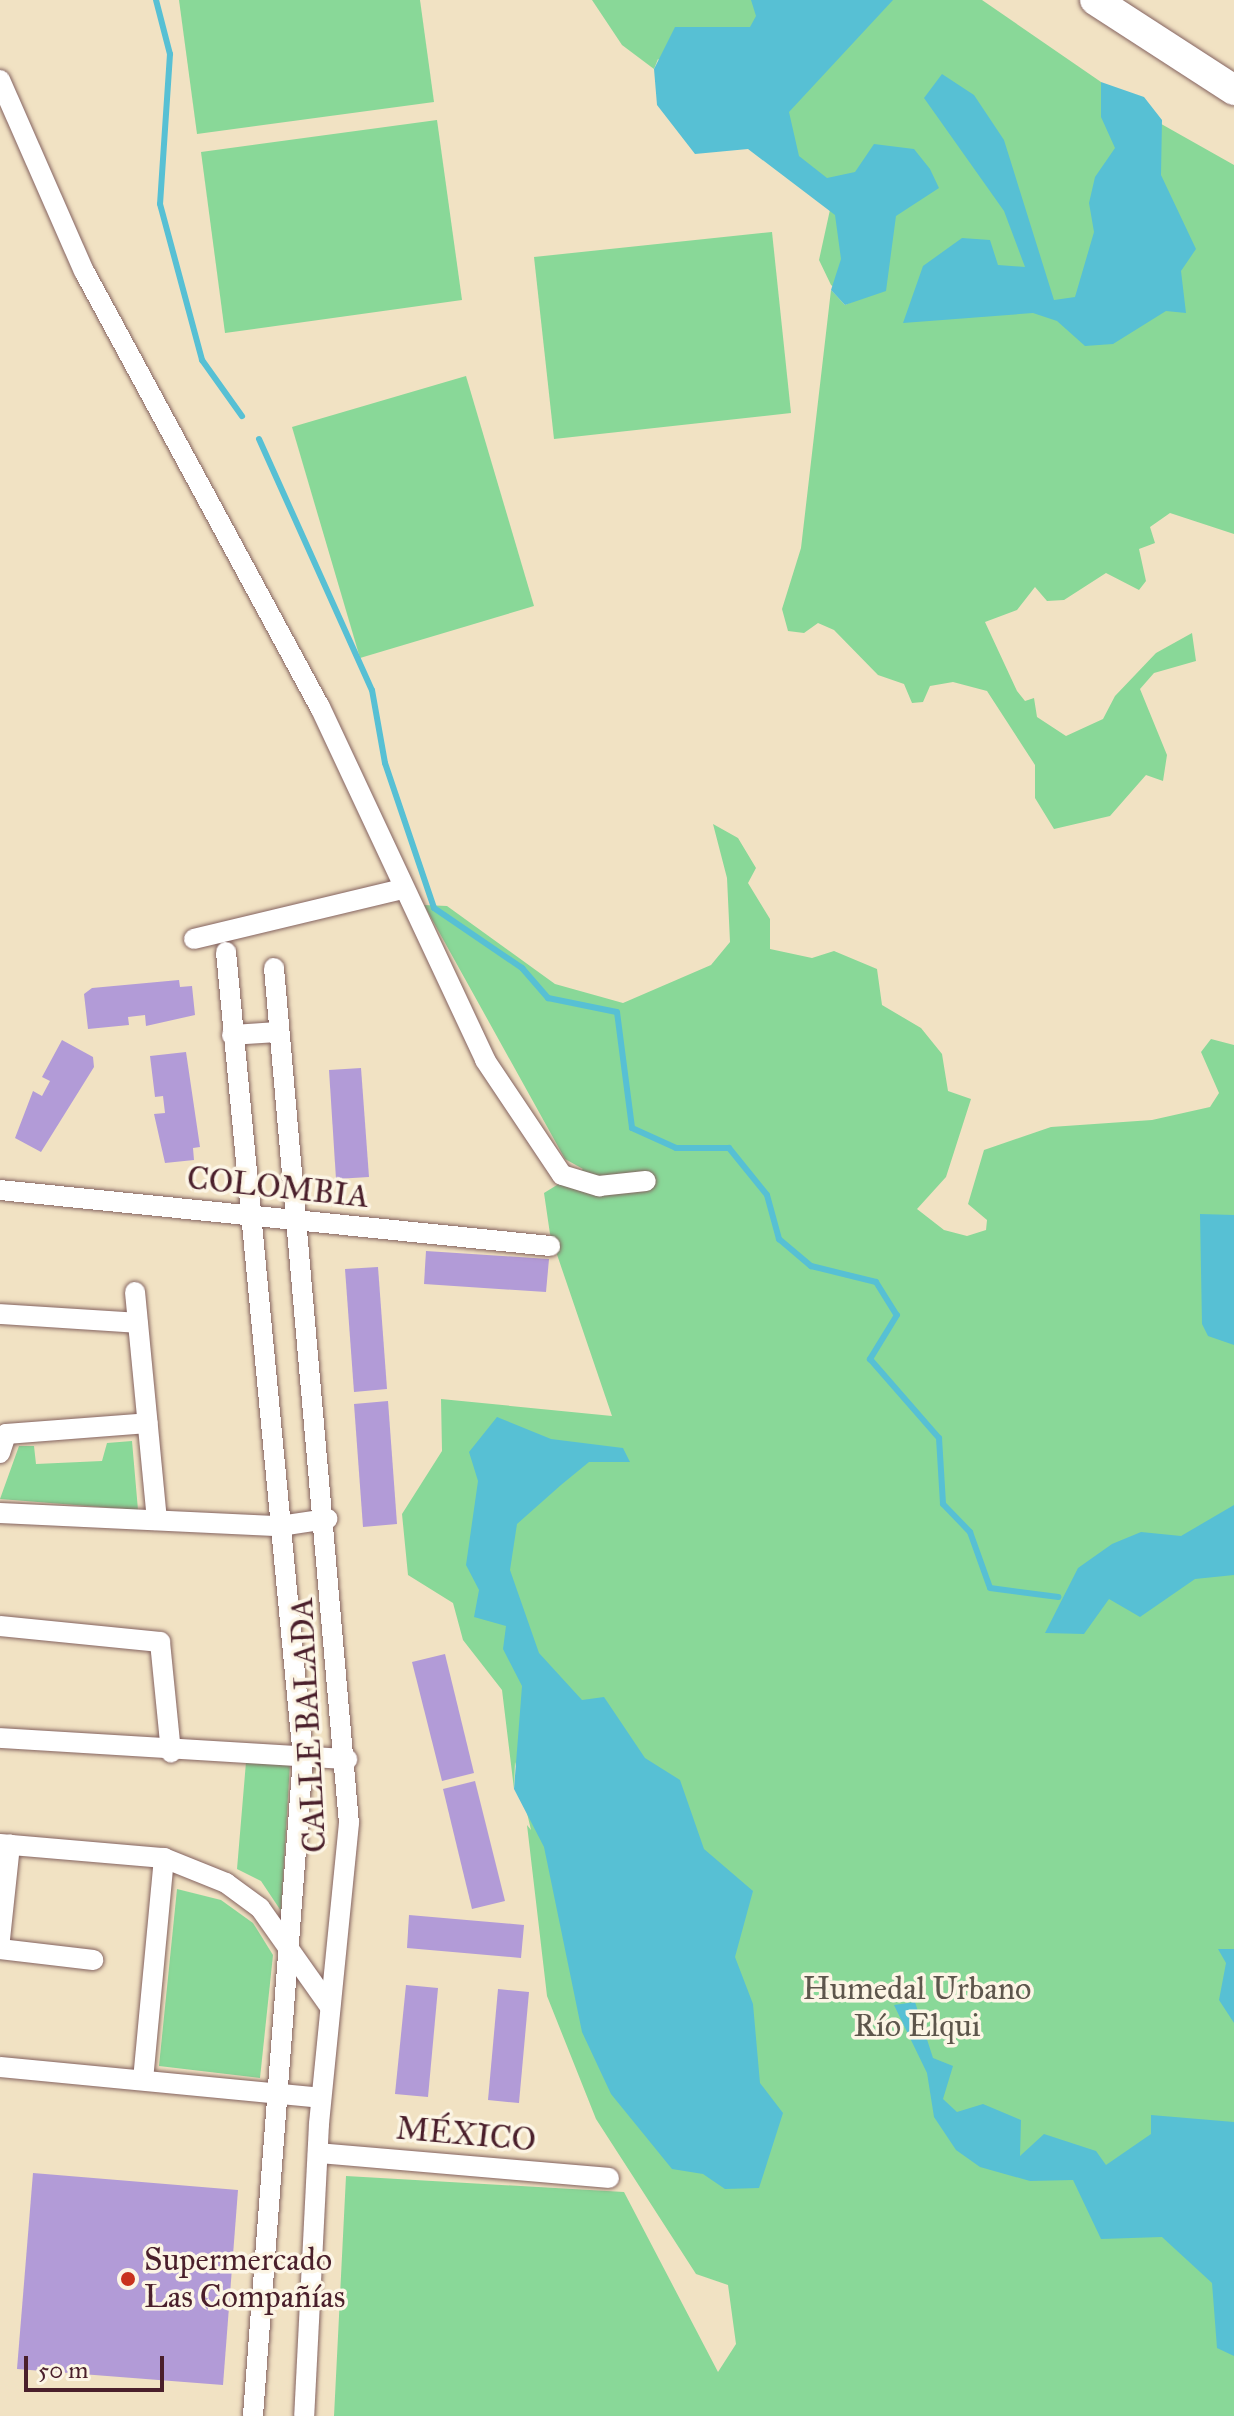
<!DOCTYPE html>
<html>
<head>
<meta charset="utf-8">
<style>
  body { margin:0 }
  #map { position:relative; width:1234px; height:2416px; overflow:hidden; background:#f1e2c3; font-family:"IM FELL Great Primer",serif }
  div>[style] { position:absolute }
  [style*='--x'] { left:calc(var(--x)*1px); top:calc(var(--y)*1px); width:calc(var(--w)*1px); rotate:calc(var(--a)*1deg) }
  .green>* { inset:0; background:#89d898 }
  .water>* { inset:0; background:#57c0d4 }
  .stream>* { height:6px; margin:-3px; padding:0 3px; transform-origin:3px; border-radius:3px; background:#57c0d4 }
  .building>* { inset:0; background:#b29bd7 }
  .roads { filter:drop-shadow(0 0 2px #846360) drop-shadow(0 0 2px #846360) }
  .minor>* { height:20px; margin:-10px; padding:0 10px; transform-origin:10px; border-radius:10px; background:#fff }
  .secondary>* { height:30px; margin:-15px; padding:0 15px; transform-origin:15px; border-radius:15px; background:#fff }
  .dots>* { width:22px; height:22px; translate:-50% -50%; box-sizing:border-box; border:4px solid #fcf5e5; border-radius:50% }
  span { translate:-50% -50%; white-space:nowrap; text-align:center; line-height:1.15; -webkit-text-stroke:7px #fcf5e5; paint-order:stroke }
  .street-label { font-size:32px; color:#4a1f2b }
  .park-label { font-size:32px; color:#5d564c }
  .poi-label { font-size:32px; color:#4a1f2b }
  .left { translate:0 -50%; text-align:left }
  .scale { position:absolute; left:24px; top:2356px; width:140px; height:36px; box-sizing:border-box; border:4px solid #4a1f2b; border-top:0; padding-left:10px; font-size:24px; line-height:28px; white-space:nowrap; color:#4a1f2b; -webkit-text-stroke:6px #fcf5e5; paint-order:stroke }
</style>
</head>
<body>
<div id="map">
  <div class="green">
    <i style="clip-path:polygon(179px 0,420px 0,434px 102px,197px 134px)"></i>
    <i style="clip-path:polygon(592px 0,982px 0,1101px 82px,1101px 90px,1234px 165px,1234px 534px,1170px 513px,1150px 527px,1155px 543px,1139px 549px,1146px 581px,1139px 590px,1106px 573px,1064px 600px,1047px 601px,1035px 587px,1017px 610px,985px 622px,1017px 691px,1025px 701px,1034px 698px,1037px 717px,1066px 736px,1103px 719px,1115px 696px,1156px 653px,1192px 633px,1196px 661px,1154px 673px,1140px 689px,1167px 755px,1163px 781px,1146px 775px,1110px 816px,1054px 829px,1035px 798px,1035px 765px,987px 691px,953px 682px,930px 686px,923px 702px,912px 703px,904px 684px,878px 675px,834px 630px,818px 623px,804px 633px,788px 631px,782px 609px,801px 548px,831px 290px,845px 305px,854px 301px,831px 285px,819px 260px,833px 196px,658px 59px,654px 69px,622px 45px)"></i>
    <i style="clip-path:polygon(437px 120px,462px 300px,225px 333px,201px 152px)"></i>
    <i style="clip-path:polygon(772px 232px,791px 413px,554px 439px,534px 257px)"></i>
    <i style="clip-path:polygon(466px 376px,534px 606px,360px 658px,292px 427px)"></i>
    <i style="clip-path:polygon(713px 824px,738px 838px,756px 868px,748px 883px,770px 919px,770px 949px,812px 958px,834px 951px,877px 969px,882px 1005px,921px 1028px,942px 1054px,948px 1091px,971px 1099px,946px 1177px,917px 1209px,944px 1230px,967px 1236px,986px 1230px,987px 1220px,968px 1204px,984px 1150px,1051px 1127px,1152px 1120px,1210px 1107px,1219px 1093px,1201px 1052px,1211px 1039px,1234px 1045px,1234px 2416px,334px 2416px,346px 2176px,624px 2192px,718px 2372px,736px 2344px,728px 2285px,696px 2274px,596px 2119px,547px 1996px,527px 1825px,531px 1830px,515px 1762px,514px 1789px,502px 1690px,463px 1640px,453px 1603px,408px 1575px,402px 1514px,442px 1451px,441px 1399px,612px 1416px,550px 1234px,544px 1193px,583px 1169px,565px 1159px,424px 905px,447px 906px,555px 984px,623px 1003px,711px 965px,730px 942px,727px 878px)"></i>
    <i style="clip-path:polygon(132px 1441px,138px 1510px,0 1499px,19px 1446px,34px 1446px,36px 1464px,102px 1461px,107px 1443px)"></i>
    <i style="clip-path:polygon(246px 1762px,290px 1764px,281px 1911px,261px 1881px,237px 1869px)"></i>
    <i style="clip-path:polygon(177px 1889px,221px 1900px,253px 1923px,273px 1955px,260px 2078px,159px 2066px)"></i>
  </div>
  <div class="water">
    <i style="clip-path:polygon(751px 0,893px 0,789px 112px,799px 156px,827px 178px,855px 172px,874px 144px,914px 149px,930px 169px,939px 188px,896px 216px,886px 291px,845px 305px,831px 290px,841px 259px,835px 215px,748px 149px,695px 154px,657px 105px,654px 69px,675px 27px,750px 27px,756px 16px)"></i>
    <i style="clip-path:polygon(942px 74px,974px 95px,1004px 140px,1054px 300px,1075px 297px,1094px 232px,1089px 203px,1095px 177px,1115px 148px,1101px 117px,1101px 82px,1144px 97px,1162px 120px,1161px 175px,1196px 249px,1181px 271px,1186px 313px,1166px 311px,1113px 344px,1085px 346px,1057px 321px,1033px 313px,903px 323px,923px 266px,962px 238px,990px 240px,998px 265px,1025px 267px,1004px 211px,924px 98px)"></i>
    <i style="clip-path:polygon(1200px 1214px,1234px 1215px,1234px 1345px,1208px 1336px,1202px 1324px)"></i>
    <i style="clip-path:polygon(497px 1417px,551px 1439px,623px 1448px,630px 1462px,589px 1462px,561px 1485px,517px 1524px,510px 1570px,539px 1653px,582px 1700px,604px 1697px,645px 1758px,680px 1780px,704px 1849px,753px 1891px,735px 1957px,753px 2004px,760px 2083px,783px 2113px,759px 2188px,725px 2189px,703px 2174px,672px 2169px,611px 2094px,582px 2032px,544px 1847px,514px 1789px,522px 1686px,503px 1649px,506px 1626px,474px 1617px,479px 1590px,466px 1565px,478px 1481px,469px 1452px)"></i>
    <i style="clip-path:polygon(1234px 1505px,1234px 1575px,1195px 1579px,1140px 1617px,1109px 1599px,1084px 1634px,1045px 1633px,1078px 1568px,1112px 1544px,1141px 1532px,1181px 1536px)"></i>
    <i style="clip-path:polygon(1218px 1949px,1234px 1949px,1234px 2023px,1219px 2000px,1226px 1963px)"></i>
    <i style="clip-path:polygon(915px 2002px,933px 2058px,953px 2066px,943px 2099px,957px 2112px,983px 2104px,1021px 2120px,1020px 2156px,1044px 2134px,1096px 2151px,1106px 2165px,1151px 2134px,1151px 2115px,1234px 2122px,1234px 2356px,1217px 2348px,1212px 2283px,1162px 2237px,1101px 2239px,1073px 2180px,1030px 2181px,980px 2167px,956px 2150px,934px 2117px,927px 2073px,894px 2005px)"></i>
  </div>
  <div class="stream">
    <i style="--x:156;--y:0;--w:56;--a:75.5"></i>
    <i style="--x:170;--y:54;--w:150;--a:93.8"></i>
    <i style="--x:160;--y:204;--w:162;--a:74.9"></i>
    <i style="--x:202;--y:360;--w:69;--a:54.5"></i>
    <i style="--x:259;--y:439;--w:275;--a:65.8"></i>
    <i style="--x:372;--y:690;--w:74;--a:79.9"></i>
    <i style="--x:385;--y:763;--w:153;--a:71.3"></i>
    <i style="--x:434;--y:908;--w:107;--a:34.3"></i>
    <i style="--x:522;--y:968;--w:40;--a:49"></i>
    <i style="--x:548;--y:998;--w:70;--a:11.5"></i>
    <i style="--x:617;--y:1012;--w:117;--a:82.6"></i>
    <i style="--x:632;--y:1128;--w:48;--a:24.4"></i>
    <i style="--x:676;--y:1148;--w:53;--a:0"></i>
    <i style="--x:729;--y:1148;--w:60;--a:51"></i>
    <i style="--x:767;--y:1195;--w:46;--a:74.7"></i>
    <i style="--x:779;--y:1239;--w:42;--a:40.2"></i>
    <i style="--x:811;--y:1266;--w:67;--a:13.8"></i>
    <i style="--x:876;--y:1282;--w:39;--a:58"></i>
    <i style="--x:897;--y:1315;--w:52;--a:121.5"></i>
    <i style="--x:870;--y:1359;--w:105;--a:48.9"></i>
    <i style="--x:939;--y:1438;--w:66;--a:86.5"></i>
    <i style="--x:943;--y:1504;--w:39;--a:46"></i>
    <i style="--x:970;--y:1532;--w:59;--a:70.3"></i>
    <i style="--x:990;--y:1588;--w:69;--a:7.5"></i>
  </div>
  <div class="building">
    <i style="clip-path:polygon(179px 980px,180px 987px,192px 986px,195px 1015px,146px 1026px,145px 1015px,128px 1017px,129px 1025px,88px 1029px,84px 994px,92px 988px)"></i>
    <i style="clip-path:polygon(62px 1040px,93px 1057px,94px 1067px,41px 1152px,15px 1138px,33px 1091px,42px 1096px,50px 1081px,42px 1077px)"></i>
    <i style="clip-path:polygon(186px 1052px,200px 1147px,193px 1148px,194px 1160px,165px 1163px,154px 1114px,165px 1113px,163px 1096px,155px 1097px,150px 1056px)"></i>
    <i style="clip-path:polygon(361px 1068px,369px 1177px,336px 1179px,329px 1070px)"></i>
    <i style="clip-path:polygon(426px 1251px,549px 1259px,546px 1292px,424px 1284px)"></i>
    <i style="clip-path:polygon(378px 1267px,387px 1389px,354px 1392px,345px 1269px)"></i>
    <i style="clip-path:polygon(388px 1401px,397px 1524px,363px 1527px,354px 1404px)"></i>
    <i style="clip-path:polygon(445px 1654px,474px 1773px,442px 1781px,412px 1662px)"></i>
    <i style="clip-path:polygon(475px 1781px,505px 1901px,472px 1909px,443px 1789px)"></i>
    <i style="clip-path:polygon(409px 1915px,524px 1925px,521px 1958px,407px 1948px)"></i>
    <i style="clip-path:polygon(406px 1985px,438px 1988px,428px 2097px,395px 2094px)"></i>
    <i style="clip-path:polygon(498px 1989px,529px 1992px,519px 2103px,488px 2100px)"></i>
    <i style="clip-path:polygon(33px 2173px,238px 2190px,223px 2385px,17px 2369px)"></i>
  </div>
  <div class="roads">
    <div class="minor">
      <i style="--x:0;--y:80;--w:209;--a:66.3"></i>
      <i style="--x:84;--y:271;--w:496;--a:61.6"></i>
      <i style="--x:320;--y:707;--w:390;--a:64.9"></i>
      <i style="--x:485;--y:1060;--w:138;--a:56.2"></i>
      <i style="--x:562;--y:1175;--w:39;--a:17"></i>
      <i style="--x:599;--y:1186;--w:47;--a:-6.1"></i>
      <i style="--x:194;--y:939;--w:215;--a:-13.5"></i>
      <i style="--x:226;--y:952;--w:810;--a:84.54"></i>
      <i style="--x:303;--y:1758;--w:660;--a:94.35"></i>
      <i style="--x:274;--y:968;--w:858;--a:84.99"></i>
      <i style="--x:349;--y:1823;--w:302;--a:95.7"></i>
      <i style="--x:319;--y:2124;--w:292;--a:92.9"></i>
      <i style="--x:232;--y:1035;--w:47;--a:-3.7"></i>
      <i style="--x:0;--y:1190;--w:553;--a:5.81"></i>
      <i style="--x:135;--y:1292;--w:229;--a:84.5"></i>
      <i style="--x:0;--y:1314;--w:138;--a:3.7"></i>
      <i style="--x:0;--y:1453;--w:20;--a:-72"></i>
      <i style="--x:6;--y:1434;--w:142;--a:-4.4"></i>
      <i style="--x:0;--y:1513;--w:280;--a:2.7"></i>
      <i style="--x:280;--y:1526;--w:48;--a:-8.5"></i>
      <i style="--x:0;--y:1626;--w:161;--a:5.7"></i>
      <i style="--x:160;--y:1642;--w:111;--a:84.3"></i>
      <i style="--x:0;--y:1738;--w:348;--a:3.5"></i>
      <i style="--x:0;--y:1844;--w:165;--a:4.9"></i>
      <i style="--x:164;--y:1858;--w:67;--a:22"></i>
      <i style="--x:226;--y:1883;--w:42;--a:36.3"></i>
      <i style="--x:260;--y:1908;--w:121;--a:54.7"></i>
      <i style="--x:0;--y:1939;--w:95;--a:-83.9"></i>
      <i style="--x:0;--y:1949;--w:94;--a:6.7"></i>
      <i style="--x:0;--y:2067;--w:322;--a:5.5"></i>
      <i style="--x:143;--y:2080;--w:223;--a:-84.6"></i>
      <i style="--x:318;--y:2153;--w:292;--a:4.9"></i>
    </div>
    <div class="secondary">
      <i style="--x:1095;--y:0;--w:166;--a:32.9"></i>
    </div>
  </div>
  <div class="dots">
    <i style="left:128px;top:2279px;background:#c8321e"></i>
  </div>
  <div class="street-label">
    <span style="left:278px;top:1188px;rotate:6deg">COLOMBIA</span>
    <span style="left:309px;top:1725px;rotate:-93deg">CALLE BALADA</span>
    <span style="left:466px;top:2135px;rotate:5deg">MÉXICO</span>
  </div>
  <div class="park-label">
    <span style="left:917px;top:2008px">Humedal Urbano<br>Río Elqui</span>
  </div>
  <div class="poi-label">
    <span class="left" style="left:144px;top:2279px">Supermercado<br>Las Compañías</span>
  </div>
  <div class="scale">50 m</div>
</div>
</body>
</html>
